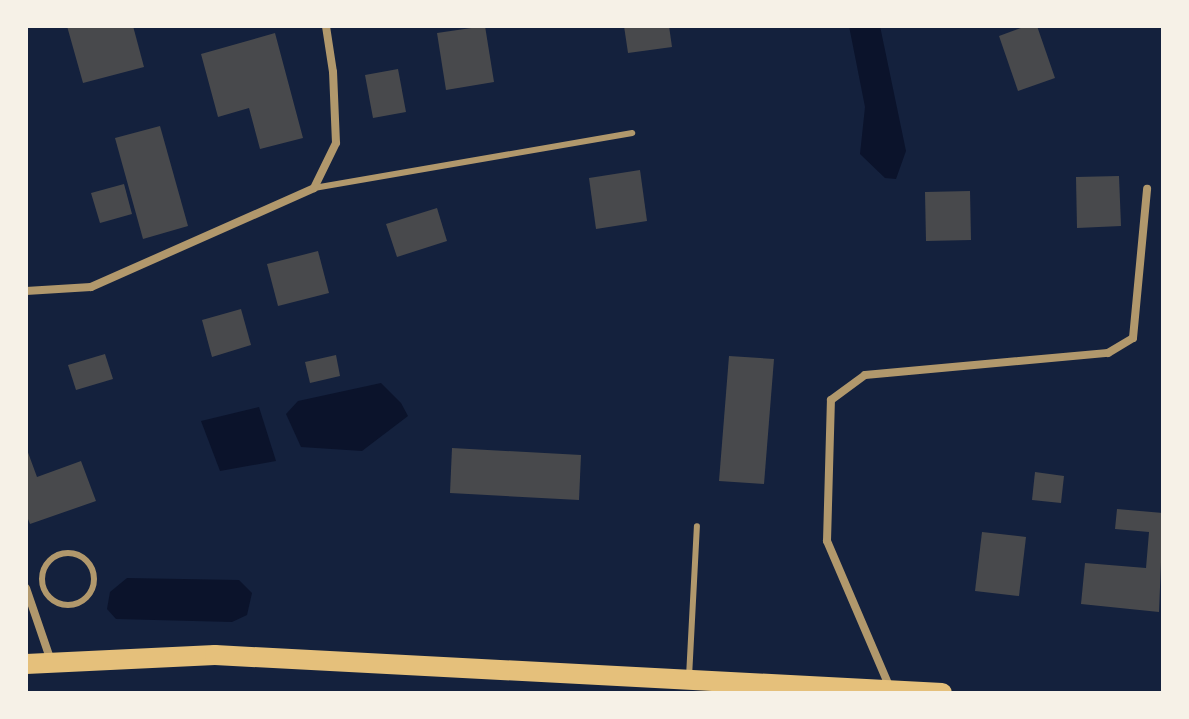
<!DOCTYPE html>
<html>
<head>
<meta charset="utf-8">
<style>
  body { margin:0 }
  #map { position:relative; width:1189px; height:719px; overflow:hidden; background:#14213d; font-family:Arial,sans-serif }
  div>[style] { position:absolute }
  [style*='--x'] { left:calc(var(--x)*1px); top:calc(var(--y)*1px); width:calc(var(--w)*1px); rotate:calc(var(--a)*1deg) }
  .water>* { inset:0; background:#0b132b }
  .building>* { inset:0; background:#48494c }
  .service>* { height:6px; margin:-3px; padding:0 3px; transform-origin:3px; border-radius:3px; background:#b1986c }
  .service>.ring { margin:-3px; padding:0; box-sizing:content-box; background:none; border:6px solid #b1986c; border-radius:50% }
  .minor>* { height:8px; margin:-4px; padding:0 4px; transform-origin:4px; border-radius:4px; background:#b1986c }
  .primary>* { height:20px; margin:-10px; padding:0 10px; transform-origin:10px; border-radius:10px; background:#e5c07b }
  span { translate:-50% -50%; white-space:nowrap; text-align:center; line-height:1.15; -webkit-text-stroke:7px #f6f1e7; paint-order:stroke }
  .frame { position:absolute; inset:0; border:28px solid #f6f1e7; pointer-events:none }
</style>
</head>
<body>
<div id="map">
  <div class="water">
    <i style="clip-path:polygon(849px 26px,880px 26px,906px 151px,896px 179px,885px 178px,860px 154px,865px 107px)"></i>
    <i style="clip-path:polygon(381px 383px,401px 403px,408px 416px,362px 451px,301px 447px,286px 414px,298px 401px)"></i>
    <i style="clip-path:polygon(259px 407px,276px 461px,220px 471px,201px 421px)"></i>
    <i style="clip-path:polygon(127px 578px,239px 580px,252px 593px,247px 615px,232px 622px,116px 619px,107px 609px,110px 592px)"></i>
  </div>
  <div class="building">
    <i style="clip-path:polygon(67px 26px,133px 26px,144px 67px,83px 83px)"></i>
    <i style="clip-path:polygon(485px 26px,494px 82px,446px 90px,437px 33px)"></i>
    <i style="clip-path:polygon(624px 26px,669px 26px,672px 47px,628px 53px)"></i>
    <i style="clip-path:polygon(1026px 26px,1037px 26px,1055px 78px,1018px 91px,999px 36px)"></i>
    <i style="clip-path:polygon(275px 33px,303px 138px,260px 149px,249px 108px,218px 117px,201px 54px)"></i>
    <i style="clip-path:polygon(398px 69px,406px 112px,373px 118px,365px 75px)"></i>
    <i style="clip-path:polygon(160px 126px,188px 226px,143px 239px,115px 138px)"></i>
    <i style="clip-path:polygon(640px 170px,647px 221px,596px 229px,589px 178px)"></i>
    <i style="clip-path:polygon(1119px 176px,1121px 226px,1077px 228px,1076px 177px)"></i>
    <i style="clip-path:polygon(124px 184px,132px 214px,100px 223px,91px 193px)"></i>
    <i style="clip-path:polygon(970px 191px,971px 240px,926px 241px,925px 192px)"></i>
    <i style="clip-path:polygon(437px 208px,447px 241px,397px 257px,386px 224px)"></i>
    <i style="clip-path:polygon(318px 251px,329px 293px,278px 306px,267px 264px)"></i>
    <i style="clip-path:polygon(241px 309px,251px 345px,212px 357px,202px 320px)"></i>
    <i style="clip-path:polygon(105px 354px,113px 379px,76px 390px,68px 365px)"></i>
    <i style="clip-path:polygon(336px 355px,340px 376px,310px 383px,305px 362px)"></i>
    <i style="clip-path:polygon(729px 356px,774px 359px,764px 484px,719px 481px)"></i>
    <i style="clip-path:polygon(26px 447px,37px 477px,81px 461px,96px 501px,30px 524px,26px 514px)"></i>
    <i style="clip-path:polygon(452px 448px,581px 455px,579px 500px,450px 493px)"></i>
    <i style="clip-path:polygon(1035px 472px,1064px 476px,1061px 503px,1032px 500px)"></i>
    <i style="clip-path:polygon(1117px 509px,1163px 513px,1159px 612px,1081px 604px,1085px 563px,1146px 568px,1149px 532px,1115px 529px)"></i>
    <i style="clip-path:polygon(982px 532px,1026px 537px,1019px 596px,975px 591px)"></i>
  </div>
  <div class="service">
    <i style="--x:314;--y:188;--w:323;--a:-9.8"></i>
    <i class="ring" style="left:42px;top:553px;width:46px;height:46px"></i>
    <i style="--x:689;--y:677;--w:151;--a:-87"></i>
  </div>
  <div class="minor">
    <i style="--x:26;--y:291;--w:65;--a:-3.5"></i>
    <i style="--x:91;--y:287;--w:244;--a:-23.9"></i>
    <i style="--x:314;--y:188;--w:50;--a:-63.9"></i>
    <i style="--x:336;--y:143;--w:71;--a:-92.4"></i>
    <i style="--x:333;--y:72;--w:47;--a:-98.7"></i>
    <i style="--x:26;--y:588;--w:77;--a:71.1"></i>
    <i style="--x:890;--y:688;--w:160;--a:-113.2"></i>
    <i style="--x:827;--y:541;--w:141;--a:-88.4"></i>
    <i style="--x:831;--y:400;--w:42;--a:-36.3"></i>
    <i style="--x:865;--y:375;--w:244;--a:-5.2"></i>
    <i style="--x:1108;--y:353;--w:29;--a:-31"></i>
    <i style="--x:1133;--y:338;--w:150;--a:-84.6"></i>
  </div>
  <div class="primary">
    <i style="--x:26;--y:664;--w:189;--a:-2.7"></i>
    <i style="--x:215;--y:655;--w:728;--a:2.99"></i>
  </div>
  <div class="frame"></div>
</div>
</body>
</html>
